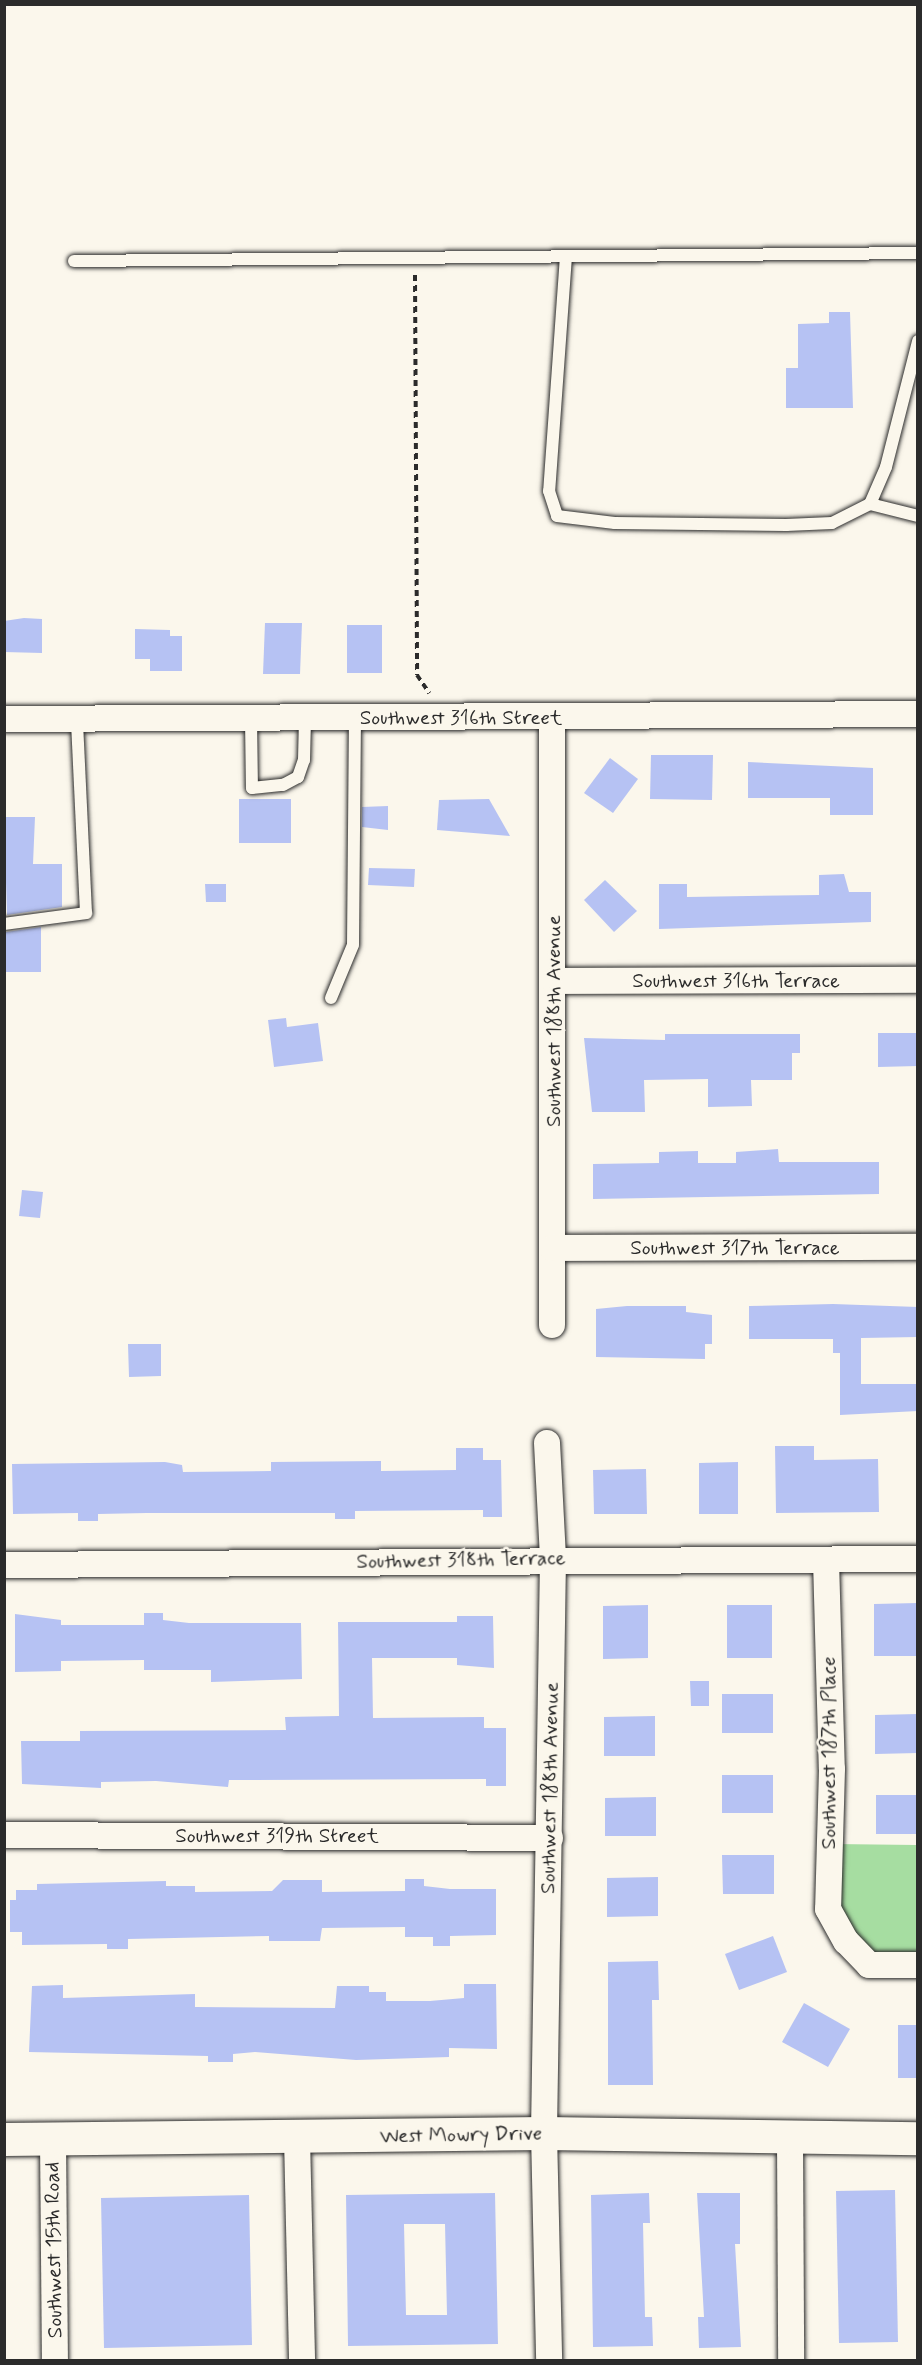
<!DOCTYPE html>
<html>
<head>
<meta charset="utf-8">
<style>
  body { margin:0 }
  #map { position:relative; width:922px; height:2365px; overflow:hidden; background:#fbf7ec; font-family:Mynerve,sans-serif }
  div>[style] { position:absolute }
  [style*='--x'] { left:calc(var(--x)*1px); top:calc(var(--y)*1px); width:calc(var(--w)*1px); rotate:calc(var(--a)*1deg) }
  .green>* { inset:0; background:#a6dda1 }
  .building>* { inset:0; background:#b6c2f3 }
  .path>* { height:4px; margin-top:-2px; transform-origin:0; background:repeating-linear-gradient(90deg,#2b2b2b 0 6px,transparent 0 10.5px) }
  .roads { filter:drop-shadow(0 0 2px #2b2b2b) drop-shadow(0 0 2px #2b2b2b) }
  .lane>* { height:12px; margin:-6px; padding:0 6px; transform-origin:6px; border-radius:6px; background:#fbf7ec }
  .street>* { height:26px; margin:-13px; padding:0 13px; transform-origin:13px; border-radius:13px; background:#fbf7ec }
  .secondary>* { height:33px; margin:-16.5px; padding:0 16.5px; transform-origin:16.5px; border-radius:16.5px; background:#fbf7ec }
  span { translate:-50% -50%; white-space:nowrap; text-align:center; line-height:1.15; -webkit-text-stroke:5px #fbf7ec; paint-order:stroke }
  .street-label { font-size:21px; color:#2b2b2b }
  .frame { position:absolute; inset:0; border:6px solid #2b2b2b; pointer-events:none }
</style>
</head>
<body>
<div id="map">
  <div class="green">
    <i style="clip-path:polygon(833px 1844px,917px 1845px,917px 1962px,870px 1962px,831px 1908px)"></i>
  </div>
  <div class="building">
    <i style="clip-path:polygon(829px 312px,850px 312px,853px 408px,786px 408px,786px 368px,798px 368px,798px 324px,829px 323px)"></i>
    <i style="clip-path:polygon(24px 618px,42px 619px,42px 653px,4px 652px,4px 621px)"></i>
    <i style="clip-path:polygon(265px 623px,302px 623px,300px 674px,263px 674px)"></i>
    <i style="clip-path:polygon(347px 625px,382px 625px,382px 673px,347px 673px)"></i>
    <i style="clip-path:polygon(135px 629px,170px 630px,170px 636px,182px 636px,182px 671px,150px 671px,150px 659px,135px 659px)"></i>
    <i style="clip-path:polygon(651px 755px,713px 755px,712px 800px,650px 799px)"></i>
    <i style="clip-path:polygon(610px 758px,638px 779px,613px 813px,584px 793px)"></i>
    <i style="clip-path:polygon(748px 762px,873px 768px,873px 815px,830px 815px,830px 798px,748px 798px)"></i>
    <i style="clip-path:polygon(239px 799px,291px 799px,291px 843px,239px 843px)"></i>
    <i style="clip-path:polygon(489px 799px,510px 836px,437px 830px,439px 800px)"></i>
    <i style="clip-path:polygon(388px 806px,388px 830px,362px 827px,362px 807px)"></i>
    <i style="clip-path:polygon(4px 817px,35px 817px,33px 864px,62px 864px,62px 907px,7px 915px)"></i>
    <i style="clip-path:polygon(369px 868px,415px 869px,414px 887px,368px 885px)"></i>
    <i style="clip-path:polygon(844px 874px,849px 892px,871px 892px,871px 922px,659px 929px,659px 884px,687px 884px,687px 897px,819px 895px,819px 875px)"></i>
    <i style="clip-path:polygon(605px 880px,637px 911px,614px 932px,584px 900px)"></i>
    <i style="clip-path:polygon(205px 884px,226px 884px,226px 902px,206px 902px)"></i>
    <i style="clip-path:polygon(41px 927px,41px 972px,4px 972px,6px 932px)"></i>
    <i style="clip-path:polygon(286px 1018px,287px 1027px,318px 1023px,323px 1061px,274px 1067px,268px 1020px)"></i>
    <i style="clip-path:polygon(878px 1033px,918px 1033px,918px 1066px,878px 1067px)"></i>
    <i style="clip-path:polygon(665px 1034px,800px 1034px,800px 1053px,792px 1053px,792px 1080px,751px 1080px,752px 1106px,708px 1107px,708px 1079px,644px 1080px,645px 1112px,592px 1112px,584px 1038px,665px 1040px)"></i>
    <i style="clip-path:polygon(778px 1149px,779px 1162px,879px 1162px,879px 1194px,593px 1199px,593px 1164px,659px 1163px,659px 1152px,698px 1151px,698px 1163px,736px 1163px,736px 1152px)"></i>
    <i style="clip-path:polygon(22px 1190px,43px 1192px,40px 1218px,19px 1216px)"></i>
    <i style="clip-path:polygon(833px 1304px,918px 1307px,918px 1337px,861px 1338px,861px 1384px,918px 1384px,918px 1411px,840px 1415px,840px 1353px,833px 1353px,833px 1339px,749px 1339px,749px 1306px)"></i>
    <i style="clip-path:polygon(627px 1306px,686px 1306px,686px 1312px,712px 1315px,712px 1344px,705px 1344px,705px 1359px,596px 1357px,596px 1309px)"></i>
    <i style="clip-path:polygon(128px 1344px,161px 1344px,161px 1376px,129px 1377px)"></i>
    <i style="clip-path:polygon(775px 1446px,814px 1446px,814px 1460px,878px 1459px,879px 1512px,776px 1513px)"></i>
    <i style="clip-path:polygon(456px 1448px,483px 1448px,483px 1460px,501px 1460px,502px 1517px,483px 1517px,483px 1510px,355px 1511px,355px 1519px,335px 1519px,335px 1513px,147px 1513px,98px 1514px,98px 1521px,78px 1521px,78px 1513px,13px 1514px,12px 1464px,165px 1462px,182px 1465px,183px 1472px,271px 1471px,271px 1462px,381px 1461px,381px 1471px,456px 1470px)"></i>
    <i style="clip-path:polygon(738px 1462px,738px 1514px,699px 1514px,699px 1463px)"></i>
    <i style="clip-path:polygon(646px 1469px,647px 1514px,594px 1514px,593px 1470px)"></i>
    <i style="clip-path:polygon(918px 1603px,918px 1656px,874px 1656px,874px 1604px)"></i>
    <i style="clip-path:polygon(648px 1605px,648px 1658px,603px 1659px,603px 1606px)"></i>
    <i style="clip-path:polygon(727px 1605px,772px 1605px,772px 1658px,727px 1658px)"></i>
    <i style="clip-path:polygon(144px 1613px,163px 1613px,163px 1620px,189px 1623px,301px 1623px,302px 1679px,211px 1682px,211px 1670px,144px 1670px,144px 1660px,61px 1661px,61px 1671px,15px 1672px,15px 1614px,61px 1620px,61px 1625px,144px 1625px)"></i>
    <i style="clip-path:polygon(457px 1616px,493px 1616px,494px 1668px,457px 1665px,457px 1658px,372px 1658px,373px 1718px,484px 1717px,484px 1728px,506px 1728px,506px 1786px,486px 1786px,486px 1779px,229px 1780px,228px 1787px,156px 1781px,101px 1782px,101px 1788px,22px 1784px,21px 1741px,80px 1741px,80px 1731px,286px 1730px,285px 1717px,339px 1716px,338px 1622px,457px 1622px)"></i>
    <i style="clip-path:polygon(690px 1681px,709px 1681px,709px 1706px,691px 1706px)"></i>
    <i style="clip-path:polygon(722px 1694px,773px 1694px,773px 1733px,722px 1733px)"></i>
    <i style="clip-path:polygon(918px 1714px,918px 1753px,875px 1754px,875px 1715px)"></i>
    <i style="clip-path:polygon(655px 1716px,655px 1756px,604px 1756px,604px 1717px)"></i>
    <i style="clip-path:polygon(722px 1775px,773px 1775px,773px 1813px,722px 1813px)"></i>
    <i style="clip-path:polygon(876px 1795px,918px 1795px,918px 1834px,876px 1834px)"></i>
    <i style="clip-path:polygon(656px 1797px,656px 1836px,605px 1836px,605px 1798px)"></i>
    <i style="clip-path:polygon(722px 1855px,774px 1855px,774px 1894px,723px 1894px)"></i>
    <i style="clip-path:polygon(658px 1877px,658px 1916px,607px 1917px,607px 1878px)"></i>
    <i style="clip-path:polygon(405px 1879px,424px 1879px,424px 1886px,450px 1889px,496px 1889px,496px 1935px,450px 1936px,450px 1946px,433px 1946px,433px 1937px,405px 1937px,405px 1927px,322px 1928px,320px 1941px,269px 1941px,269px 1936px,128px 1939px,128px 1949px,107px 1949px,107px 1944px,22px 1945px,22px 1932px,10px 1932px,10px 1900px,16px 1900px,16px 1890px,37px 1890px,37px 1884px,166px 1881px,166px 1886px,195px 1886px,195px 1892px,272px 1891px,283px 1880px,322px 1880px,322px 1892px,405px 1891px)"></i>
    <i style="clip-path:polygon(773px 1936px,787px 1972px,739px 1990px,725px 1954px)"></i>
    <i style="clip-path:polygon(658px 1961px,659px 2000px,652px 2000px,653px 2085px,608px 2085px,608px 1962px)"></i>
    <i style="clip-path:polygon(464px 1984px,496px 1984px,497px 2049px,449px 2048px,449px 2057px,356px 2060px,255px 2052px,233px 2054px,233px 2062px,208px 2062px,208px 2056px,29px 2052px,32px 1986px,63px 1985px,63px 1998px,195px 1994px,195px 2007px,335px 2008px,337px 1986px,369px 1986px,369px 1992px,386px 1992px,386px 2001px,430px 2001px,464px 1998px)"></i>
    <i style="clip-path:polygon(804px 2003px,850px 2029px,828px 2067px,782px 2042px)"></i>
    <i style="clip-path:polygon(898px 2025px,918px 2025px,918px 2078px,898px 2078px)"></i>
    <i style="clip-path:polygon(895px 2190px,898px 2342px,839px 2343px,836px 2191px)"></i>
    <i style="clip-path:polygon(evenodd,495px 2193px,498px 2344px,348px 2346px,346px 2195px,495px 2193px,404px 2224px,445px 2224px,447px 2315px,406px 2315px,404px 2224px)"></i>
    <i style="clip-path:polygon(649px 2193px,650px 2223px,643px 2223px,645px 2317px,652px 2317px,653px 2346px,593px 2347px,591px 2195px)"></i>
    <i style="clip-path:polygon(697px 2193px,740px 2193px,740px 2244px,735px 2244px,741px 2347px,699px 2348px,698px 2317px,704px 2317px)"></i>
    <i style="clip-path:polygon(249px 2195px,252px 2345px,104px 2348px,101px 2198px)"></i>
  </div>
  <div class="path">
    <i style="--x:415;--y:275;--w:400;--a:89.7"></i>
    <i style="--x:417;--y:675;--w:22;--a:56"></i>
  </div>
  <div class="roads">
    <div class="lane">
      <i style="--x:566;--y:256;--w:236;--a:94.1"></i>
      <i style="--x:549;--y:491;--w:26;--a:72"></i>
      <i style="--x:557;--y:516;--w:58;--a:6.9"></i>
      <i style="--x:615;--y:523;--w:171;--a:0.7"></i>
      <i style="--x:786;--y:525;--w:46;--a:-2.5"></i>
      <i style="--x:832;--y:523;--w:42;--a:-26.6"></i>
      <i style="--x:870;--y:504;--w:40;--a:-66.6"></i>
      <i style="--x:886;--y:467;--w:130;--a:-75.7"></i>
      <i style="--x:74;--y:261;--w:844;--a:-0.54"></i>
      <i style="--x:870;--y:504;--w:49;--a:14"></i>
      <i style="--x:251;--y:719;--w:69;--a:89.2"></i>
      <i style="--x:252;--y:788;--w:31;--a:-6"></i>
      <i style="--x:283;--y:785;--w:17;--a:-28"></i>
      <i style="--x:298;--y:777;--w:18;--a:-71"></i>
      <i style="--x:304;--y:760;--w:42;--a:-88.6"></i>
      <i style="--x:4;--y:924;--w:83;--a:-7.6"></i>
      <i style="--x:86;--y:913;--w:194;--a:-92.7"></i>
      <i style="--x:331;--y:998;--w:57;--a:-67.5"></i>
      <i style="--x:353;--y:945;--w:227;--a:-89.5"></i>
    </div>
    <div class="street">
      <i style="--x:552;--y:717;--w:608;--a:90"></i>
      <i style="--x:4;--y:719;--w:914;--a:-0.31"></i>
      <i style="--x:555;--y:981;--w:363;--a:-0.2"></i>
      <i style="--x:553;--y:1248;--w:365;--a:-0.2"></i>
      <i style="--x:547;--y:1443;--w:116;--a:87"></i>
      <i style="--x:553;--y:1559;--w:574;--a:90.9"></i>
      <i style="--x:544;--y:2133;--w:227;--a:88.7"></i>
      <i style="--x:826;--y:1560;--w:209;--a:88.4"></i>
      <i style="--x:832;--y:1769;--w:140;--a:91.6"></i>
      <i style="--x:828;--y:1909;--w:37;--a:61"></i>
      <i style="--x:846;--y:1941;--w:33;--a:46"></i>
      <i style="--x:869;--y:1965;--w:49;--a:0"></i>
      <i style="--x:4;--y:1565;--w:914;--a:-0.38"></i>
      <i style="--x:4;--y:1835;--w:546;--a:0.31"></i>
      <i style="--x:297;--y:2137;--w:223;--a:88.7"></i>
      <i style="--x:790;--y:2138;--w:222;--a:89.7"></i>
      <i style="--x:53;--y:2139;--w:221;--a:89.5"></i>
    </div>
    <div class="secondary">
      <i style="--x:4;--y:2139;--w:540;--a:-0.64"></i>
      <i style="--x:544;--y:2133;--w:374;--a:0.8"></i>
    </div>
  </div>
  <div class="street-label">
    <span style="left:461px;top:718px">Southwest 316th Street</span>
    <span style="left:736px;top:981px">Southwest 316th Terrace</span>
    <span style="left:554px;top:1021px;rotate:-90deg">Southwest 188th Avenue</span>
    <span style="left:735px;top:1248px">Southwest 317th Terrace</span>
    <span style="left:461px;top:1560px;rotate:-1deg">Southwest 318th Terrace</span>
    <span style="left:829px;top:1753px;rotate:-90deg">Southwest 187th Place</span>
    <span style="left:550px;top:1788px;rotate:-89deg">Southwest 188th Avenue</span>
    <span style="left:277px;top:1836px">Southwest 319th Street</span>
    <span style="left:461px;top:2135px;rotate:-1deg">West Mowry Drive</span>
    <span style="left:54px;top:2250px;rotate:-91deg">Southwest 15th Road</span>
  </div>
  <div class="frame"></div>
</div>
</body>
</html>
